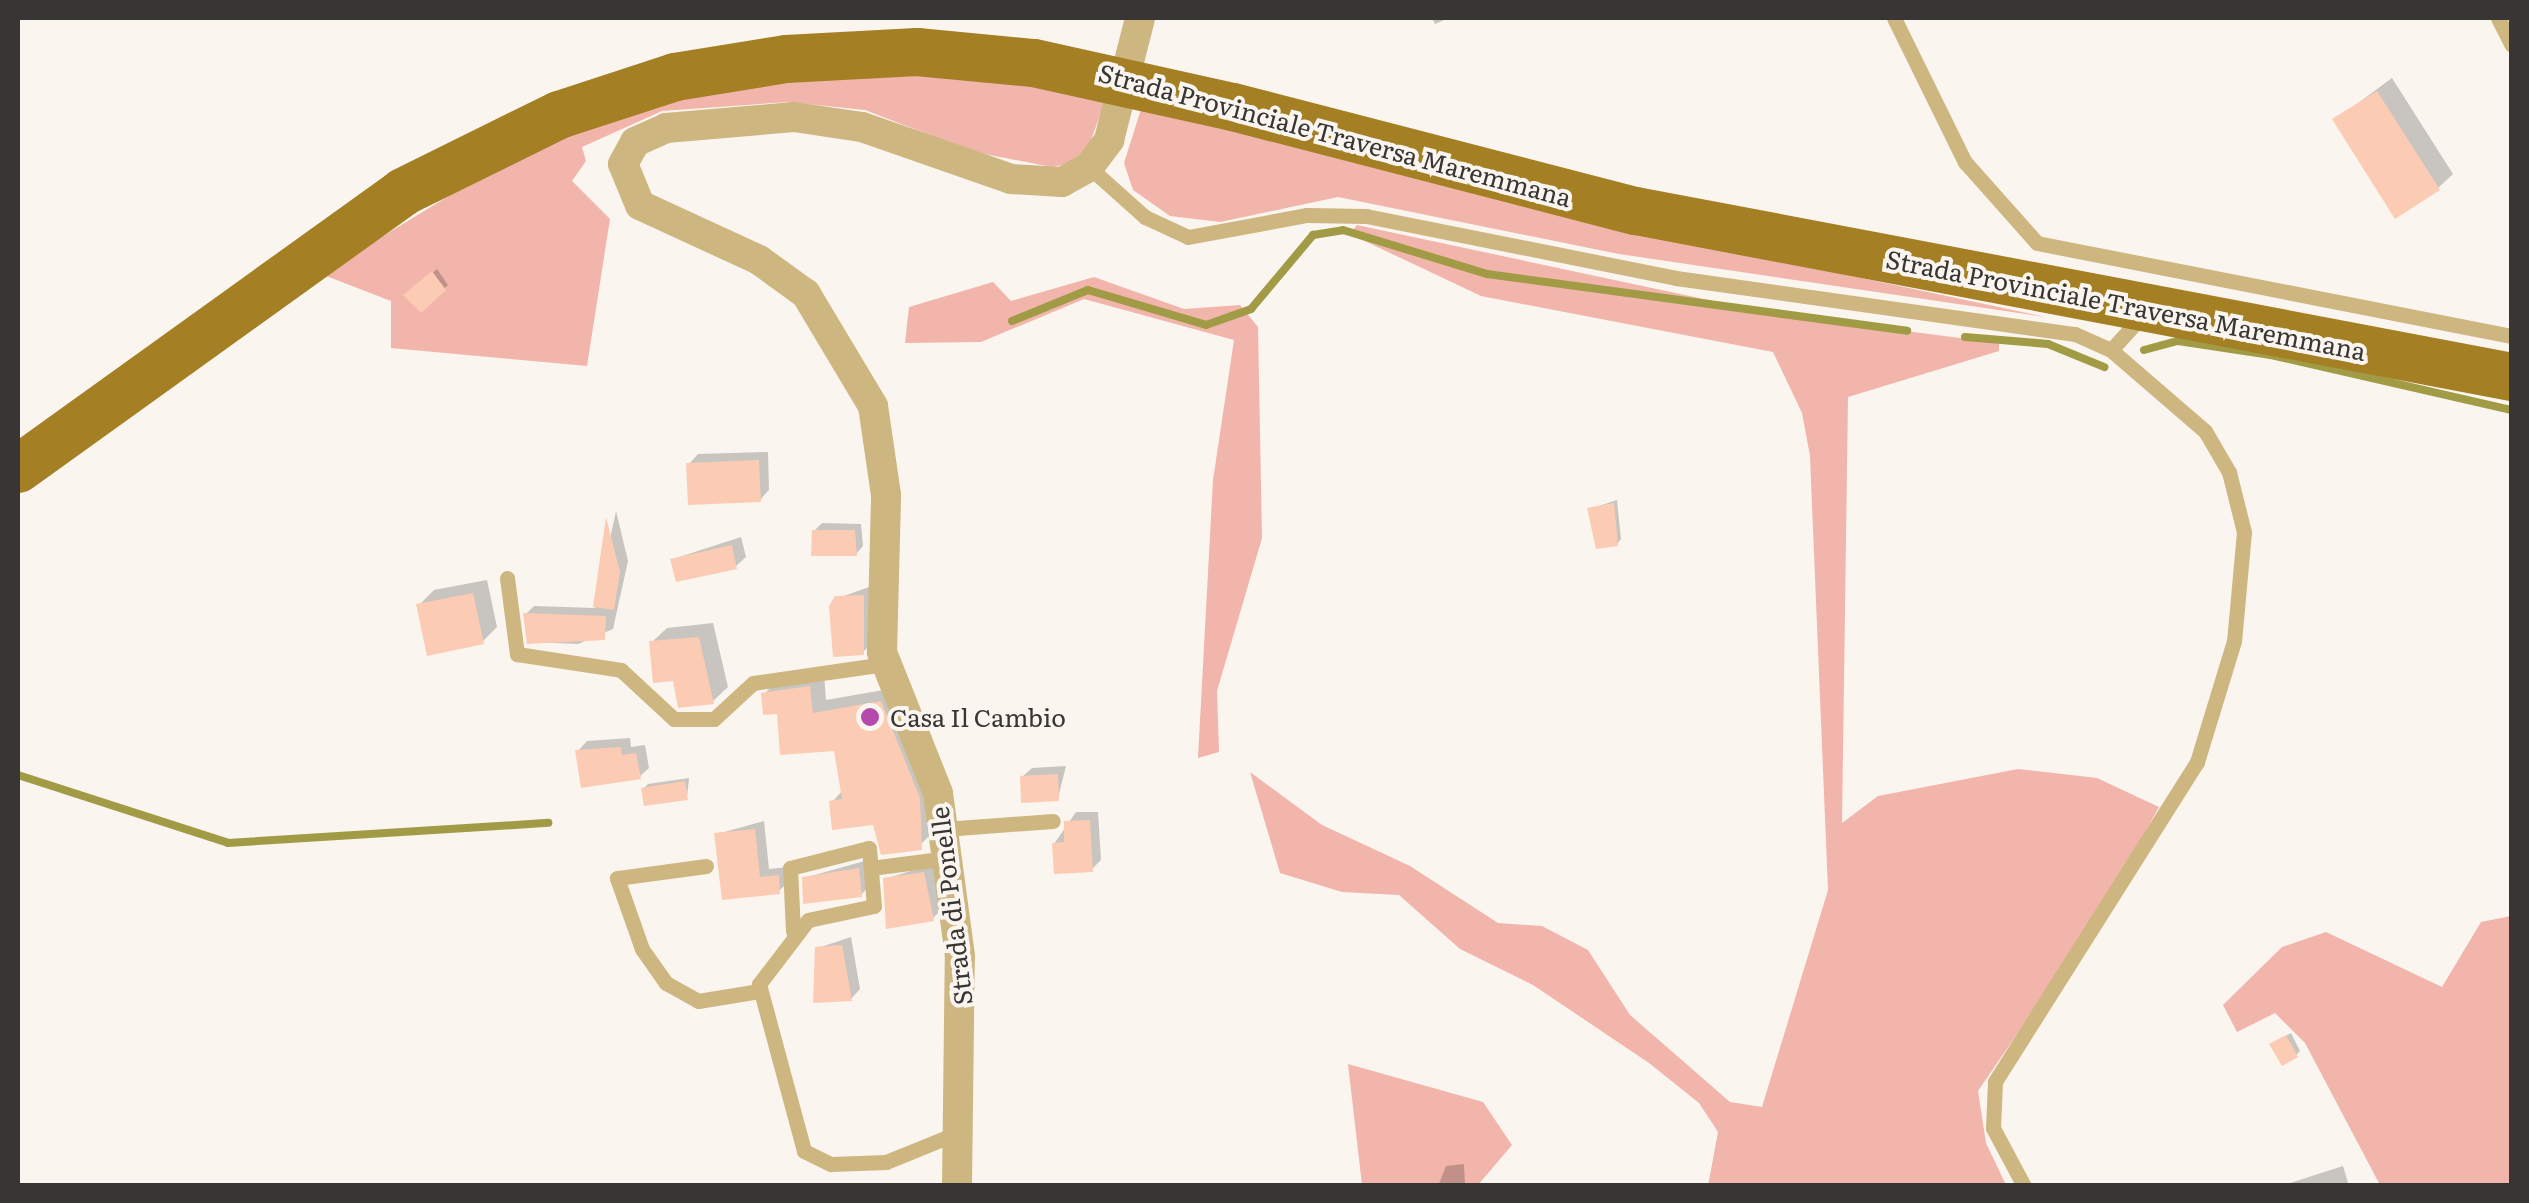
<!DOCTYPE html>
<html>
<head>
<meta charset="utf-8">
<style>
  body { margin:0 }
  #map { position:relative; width:2529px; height:1203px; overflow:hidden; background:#faf5ef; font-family:Literata,serif }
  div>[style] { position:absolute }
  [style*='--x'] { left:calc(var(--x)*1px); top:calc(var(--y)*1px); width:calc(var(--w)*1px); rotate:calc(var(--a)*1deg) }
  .green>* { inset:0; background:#f2b5ab }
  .shadow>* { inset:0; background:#0003 }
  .stream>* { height:8px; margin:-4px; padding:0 4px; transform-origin:4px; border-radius:4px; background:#a19b45 }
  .building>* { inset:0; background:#fccbb3 }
  .service>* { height:15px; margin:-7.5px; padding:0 7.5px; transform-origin:7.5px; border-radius:7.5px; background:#ceb680 }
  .minor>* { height:30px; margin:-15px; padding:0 15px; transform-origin:15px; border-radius:15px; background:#ceb680 }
  .primary>* { height:48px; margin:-24px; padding:0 24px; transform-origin:24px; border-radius:24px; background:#a47f23 }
  .primary-bridge>* { height:48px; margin:-24px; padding:0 24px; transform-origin:24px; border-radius:24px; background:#a47f23 }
  .dots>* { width:28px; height:28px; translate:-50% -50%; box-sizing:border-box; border:5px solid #faf5ef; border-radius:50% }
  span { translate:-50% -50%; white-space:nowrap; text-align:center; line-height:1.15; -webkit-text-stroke:8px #faf5ef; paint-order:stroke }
  .street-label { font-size:25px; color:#383634 }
  .poi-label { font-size:25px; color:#383634 }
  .left { translate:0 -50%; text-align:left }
  .frame { position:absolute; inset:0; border:20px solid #383634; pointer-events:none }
</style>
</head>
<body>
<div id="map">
  <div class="green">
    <i style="clip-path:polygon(910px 71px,1108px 93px,1090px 143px,1072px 163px,1052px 167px,974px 152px,865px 110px,788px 102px,662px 111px,582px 147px,586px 161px,572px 181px,610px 219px,587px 366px,391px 348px,391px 301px,321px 274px,529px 147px,699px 91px)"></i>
    <i style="clip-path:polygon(1143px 103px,1554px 213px,2046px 317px,1619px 254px,1338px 197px,1220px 222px,1170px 216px,1133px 190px,1124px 163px)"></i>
    <i style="clip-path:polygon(1357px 225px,1774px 314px,1999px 343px,1999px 351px,1848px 397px,1842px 823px,1878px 796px,2018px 769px,2097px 778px,2159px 807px,2102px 910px,1978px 1091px,1986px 1143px,2006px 1185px,1708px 1186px,1718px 1132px,1699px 1103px,1649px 1063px,1533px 985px,1460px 949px,1399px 895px,1342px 892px,1280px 873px,1250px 772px,1322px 825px,1410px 866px,1498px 923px,1542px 926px,1588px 950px,1630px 1015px,1730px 1102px,1762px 1107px,1828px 890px,1810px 456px,1802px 413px,1773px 352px,1481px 296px,1350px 234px)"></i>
    <i style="clip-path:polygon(1094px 277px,1184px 309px,1240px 305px,1258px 327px,1262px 538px,1217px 691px,1219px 752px,1198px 758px,1213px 480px,1234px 340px,1084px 299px,981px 342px,905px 343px,909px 307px,993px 282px,1011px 301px)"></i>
    <i style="clip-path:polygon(2511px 916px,2511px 1185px,2380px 1185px,2305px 1043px,2275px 1013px,2237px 1032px,2223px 1005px,2282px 947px,2326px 932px,2442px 987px,2481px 922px)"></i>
    <i style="clip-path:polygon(1348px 1064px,1483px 1102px,1512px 1145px,1478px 1185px,1362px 1185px)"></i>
  </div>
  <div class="shadow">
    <i style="clip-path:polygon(1432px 18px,1449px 18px,1435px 24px)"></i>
    <i style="clip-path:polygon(2392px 78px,2453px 174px,2438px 188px,2335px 120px)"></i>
    <i style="clip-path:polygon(437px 269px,448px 285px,421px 310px,407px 295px)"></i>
    <i style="clip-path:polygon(768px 452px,769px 490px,760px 500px,689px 464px,698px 454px)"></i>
    <i style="clip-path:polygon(1617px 500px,1621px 539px,1617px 544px,1589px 509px)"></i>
    <i style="clip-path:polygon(616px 511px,628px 561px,613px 629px,578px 644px,529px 642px,526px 614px,534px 606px,595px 608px)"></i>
    <i style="clip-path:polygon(822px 523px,861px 524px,863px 546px,856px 554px,814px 531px)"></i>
    <i style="clip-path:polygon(741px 537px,746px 557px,736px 566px,673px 559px)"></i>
    <i style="clip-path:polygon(487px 580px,497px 627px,482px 642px,419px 605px,434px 590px)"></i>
    <i style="clip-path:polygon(872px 586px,872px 643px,863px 652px,841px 597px)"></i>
    <i style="clip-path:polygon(713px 623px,728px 687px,713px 701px,675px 678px,652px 642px,667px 628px)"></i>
    <i style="clip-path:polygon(824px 674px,826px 700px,895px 688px,934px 831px,920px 845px,832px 802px,843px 790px,836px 748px,764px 694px,778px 680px)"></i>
    <i style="clip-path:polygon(630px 738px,631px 747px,645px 745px,649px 768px,639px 777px,578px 751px,587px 741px)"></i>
    <i style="clip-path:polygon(1066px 766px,1058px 798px,1022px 777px,1032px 768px)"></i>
    <i style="clip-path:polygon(689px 778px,687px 797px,644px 788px,648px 784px)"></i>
    <i style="clip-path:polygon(1076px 812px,1098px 812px,1101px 860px,1092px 869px,1054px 844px)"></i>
    <i style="clip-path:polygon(764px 821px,769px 869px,788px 867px,788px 882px,779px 891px,724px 898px,717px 834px)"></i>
    <i style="clip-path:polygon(868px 860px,870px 885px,861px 895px,804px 878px)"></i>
    <i style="clip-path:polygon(933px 864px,942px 909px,932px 919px,885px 879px)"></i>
    <i style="clip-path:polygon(851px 937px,860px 989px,851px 999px,818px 948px)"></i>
    <i style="clip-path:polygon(2291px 1033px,2300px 1051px,2296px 1055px,2277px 1041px)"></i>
    <i style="clip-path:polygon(1464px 1164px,1465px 1186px,1438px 1186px,1446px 1166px)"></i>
    <i style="clip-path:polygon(2343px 1166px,2349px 1186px,2287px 1186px,2290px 1183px)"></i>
  </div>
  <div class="stream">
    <i style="--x:1012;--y:321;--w:82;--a:-22.2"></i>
    <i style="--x:1088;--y:290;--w:123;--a:16.5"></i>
    <i style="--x:1206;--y:325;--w:48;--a:-19.6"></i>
    <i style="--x:1251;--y:309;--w:97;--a:-50"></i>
    <i style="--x:1313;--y:235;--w:30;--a:-9"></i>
    <i style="--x:1343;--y:230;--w:151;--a:17"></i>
    <i style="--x:1487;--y:274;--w:424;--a:7.7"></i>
    <i style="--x:1965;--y:337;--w:83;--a:4.8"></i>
    <i style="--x:2048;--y:344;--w:61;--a:22.3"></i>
    <i style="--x:2144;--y:350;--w:35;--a:-15"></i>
    <i style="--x:2178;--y:341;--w:94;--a:8.6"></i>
    <i style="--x:2271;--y:355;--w:247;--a:12.9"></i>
    <i style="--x:18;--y:775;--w:221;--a:17.9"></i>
    <i style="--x:228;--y:843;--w:321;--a:-3.6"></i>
  </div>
  <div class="building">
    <i style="clip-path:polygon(2377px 91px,2440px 190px,2395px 219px,2332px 119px)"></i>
    <i style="clip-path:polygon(432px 271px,446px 290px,421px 313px,403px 295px)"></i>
    <i style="clip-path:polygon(759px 460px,761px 502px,688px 505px,686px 463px)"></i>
    <i style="clip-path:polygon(1614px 503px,1618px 546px,1596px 549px,1587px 508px)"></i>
    <i style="clip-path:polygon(606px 517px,620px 572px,614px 610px,593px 607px)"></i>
    <i style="clip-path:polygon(812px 530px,855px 530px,857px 556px,811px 556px)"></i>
    <i style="clip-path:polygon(732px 545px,737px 569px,676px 582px,670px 559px)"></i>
    <i style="clip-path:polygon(473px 593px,484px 644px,427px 656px,416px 604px)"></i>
    <i style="clip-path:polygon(864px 595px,864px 655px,833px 657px,829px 606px,835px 596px)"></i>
    <i style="clip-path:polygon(523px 613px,606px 616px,605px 640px,527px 644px)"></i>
    <i style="clip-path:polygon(699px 637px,714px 704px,678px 708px,673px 681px,653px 683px,649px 641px)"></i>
    <i style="clip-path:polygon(810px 686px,813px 713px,881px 701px,920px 798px,922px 850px,881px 855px,873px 825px,832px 830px,829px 801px,842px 799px,834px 751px,780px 755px,777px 714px,763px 715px,761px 693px)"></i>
    <i style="clip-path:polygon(621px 747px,622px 755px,636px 753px,641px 779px,581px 788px,575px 750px)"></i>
    <i style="clip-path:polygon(1058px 774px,1059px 801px,1021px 803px,1020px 776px)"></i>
    <i style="clip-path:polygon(685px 781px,688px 800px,644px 806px,641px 788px)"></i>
    <i style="clip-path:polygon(1090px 820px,1093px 872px,1054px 874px,1052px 843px,1064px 842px,1064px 821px)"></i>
    <i style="clip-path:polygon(755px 829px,760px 877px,779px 875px,780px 894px,722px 900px,714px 833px)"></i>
    <i style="clip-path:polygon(859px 868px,862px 897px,803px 904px,802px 877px)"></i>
    <i style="clip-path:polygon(924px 872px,934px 921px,886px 929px,883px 878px)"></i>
    <i style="clip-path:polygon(842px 945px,852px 1001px,813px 1003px,815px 947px)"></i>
    <i style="clip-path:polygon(2286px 1035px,2298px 1057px,2282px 1066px,2269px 1044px)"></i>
  </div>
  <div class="service">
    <i style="--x:1894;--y:18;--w:161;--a:63.8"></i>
    <i style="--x:1965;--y:162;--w:108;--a:48.4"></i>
    <i style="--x:2037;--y:243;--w:484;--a:11.1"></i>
    <i style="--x:2498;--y:18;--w:30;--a:63"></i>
    <i style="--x:1089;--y:167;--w:75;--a:41.8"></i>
    <i style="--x:1145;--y:217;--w:47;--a:24.9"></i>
    <i style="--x:1188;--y:237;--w:121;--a:-10.5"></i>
    <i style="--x:1307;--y:215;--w:59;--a:1"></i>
    <i style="--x:1366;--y:216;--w:316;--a:11.3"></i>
    <i style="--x:1676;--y:278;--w:403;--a:8"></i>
    <i style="--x:2075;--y:334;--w:39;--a:24"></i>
    <i style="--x:2111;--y:350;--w:124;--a:40.8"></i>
    <i style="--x:2205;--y:431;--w:48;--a:59.7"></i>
    <i style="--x:2229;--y:472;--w:62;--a:76"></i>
    <i style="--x:2244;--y:532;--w:109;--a:95.2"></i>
    <i style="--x:2234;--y:641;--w:127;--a:107"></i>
    <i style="--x:2197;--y:762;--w:378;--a:122.3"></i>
    <i style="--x:1995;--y:1082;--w:46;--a:92.5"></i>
    <i style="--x:1993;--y:1128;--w:66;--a:61.9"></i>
    <i style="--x:2111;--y:350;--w:46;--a:-47.6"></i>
    <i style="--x:507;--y:578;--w:77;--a:82.5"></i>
    <i style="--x:517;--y:654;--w:105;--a:8.7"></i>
    <i style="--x:621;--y:670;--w:72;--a:42.8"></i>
    <i style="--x:674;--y:719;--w:40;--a:0"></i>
    <i style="--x:714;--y:719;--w:53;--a:-42.7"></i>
    <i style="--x:753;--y:683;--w:133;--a:-8.2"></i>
    <i style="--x:944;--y:829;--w:109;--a:-4.2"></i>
    <i style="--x:706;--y:866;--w:90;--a:172.3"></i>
    <i style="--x:617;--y:878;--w:75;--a:70.6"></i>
    <i style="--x:642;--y:949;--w:42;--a:54.8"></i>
    <i style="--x:666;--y:983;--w:37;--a:29"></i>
    <i style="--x:698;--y:1001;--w:62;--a:-9.3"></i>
    <i style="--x:871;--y:868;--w:77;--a:-7.5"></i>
    <i style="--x:793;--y:931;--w:63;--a:-92.7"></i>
    <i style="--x:790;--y:868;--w:81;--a:-14.2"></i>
    <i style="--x:869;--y:848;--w:58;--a:85.1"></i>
    <i style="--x:874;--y:906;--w:67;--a:168"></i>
    <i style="--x:808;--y:920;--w:81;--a:127.4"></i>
    <i style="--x:759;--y:984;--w:173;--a:74.9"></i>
    <i style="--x:804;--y:1151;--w:30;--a:26"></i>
    <i style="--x:831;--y:1164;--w:55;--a:-2.1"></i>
    <i style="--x:886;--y:1162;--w:80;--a:-22.1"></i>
  </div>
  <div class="minor">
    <i style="--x:957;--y:1186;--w:230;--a:-89.3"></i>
    <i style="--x:960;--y:956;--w:164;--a:-97.7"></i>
    <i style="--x:938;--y:793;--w:152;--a:-111.7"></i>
    <i style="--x:882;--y:652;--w:157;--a:-88.5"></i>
    <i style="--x:886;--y:495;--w:90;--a:-98.3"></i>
    <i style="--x:873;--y:406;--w:131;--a:-120.9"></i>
    <i style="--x:806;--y:294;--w:58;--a:-144.1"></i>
    <i style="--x:759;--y:260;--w:131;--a:-155.2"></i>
    <i style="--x:640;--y:205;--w:44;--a:-112.5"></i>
    <i style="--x:623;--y:164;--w:25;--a:-61"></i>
    <i style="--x:635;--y:142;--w:34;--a:-24"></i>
    <i style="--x:666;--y:128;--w:128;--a:-4.9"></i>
    <i style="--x:794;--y:117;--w:69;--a:8.4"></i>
    <i style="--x:862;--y:127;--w:158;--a:19.2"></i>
    <i style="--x:1011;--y:179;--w:51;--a:3.4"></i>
    <i style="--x:1062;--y:182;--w:31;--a:-29"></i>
    <i style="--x:1089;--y:167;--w:34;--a:-53"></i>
    <i style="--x:1109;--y:140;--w:126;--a:-75.7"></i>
  </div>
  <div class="primary">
    <i style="--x:1233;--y:107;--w:416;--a:14.5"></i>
    <i style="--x:1636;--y:211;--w:892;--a:10.73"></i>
    <i style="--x:18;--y:469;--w:474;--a:-35.7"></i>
    <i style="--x:403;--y:192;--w:174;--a:-26.3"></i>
    <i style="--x:559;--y:115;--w:122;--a:-18.1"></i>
    <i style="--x:675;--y:77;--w:112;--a:-9.2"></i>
    <i style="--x:786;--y:59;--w:131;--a:-3.1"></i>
    <i style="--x:917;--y:52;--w:118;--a:5.4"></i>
  </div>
  <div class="primary-bridge">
    <i style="--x:1034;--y:63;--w:204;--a:12.5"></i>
  </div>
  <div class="dots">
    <i style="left:870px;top:717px;background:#b44aab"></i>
  </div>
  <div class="street-label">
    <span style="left:1335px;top:135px;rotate:15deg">Strada Provinciale Traversa Maremmana</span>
    <span style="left:2126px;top:305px;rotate:11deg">Strada Provinciale Traversa Maremmana</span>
    <span style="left:951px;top:906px;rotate:-97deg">Strada di Ponelle</span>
  </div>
  <div class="poi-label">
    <span class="left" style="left:890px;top:717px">Casa Il Cambio</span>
  </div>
  <div class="frame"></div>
</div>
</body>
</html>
